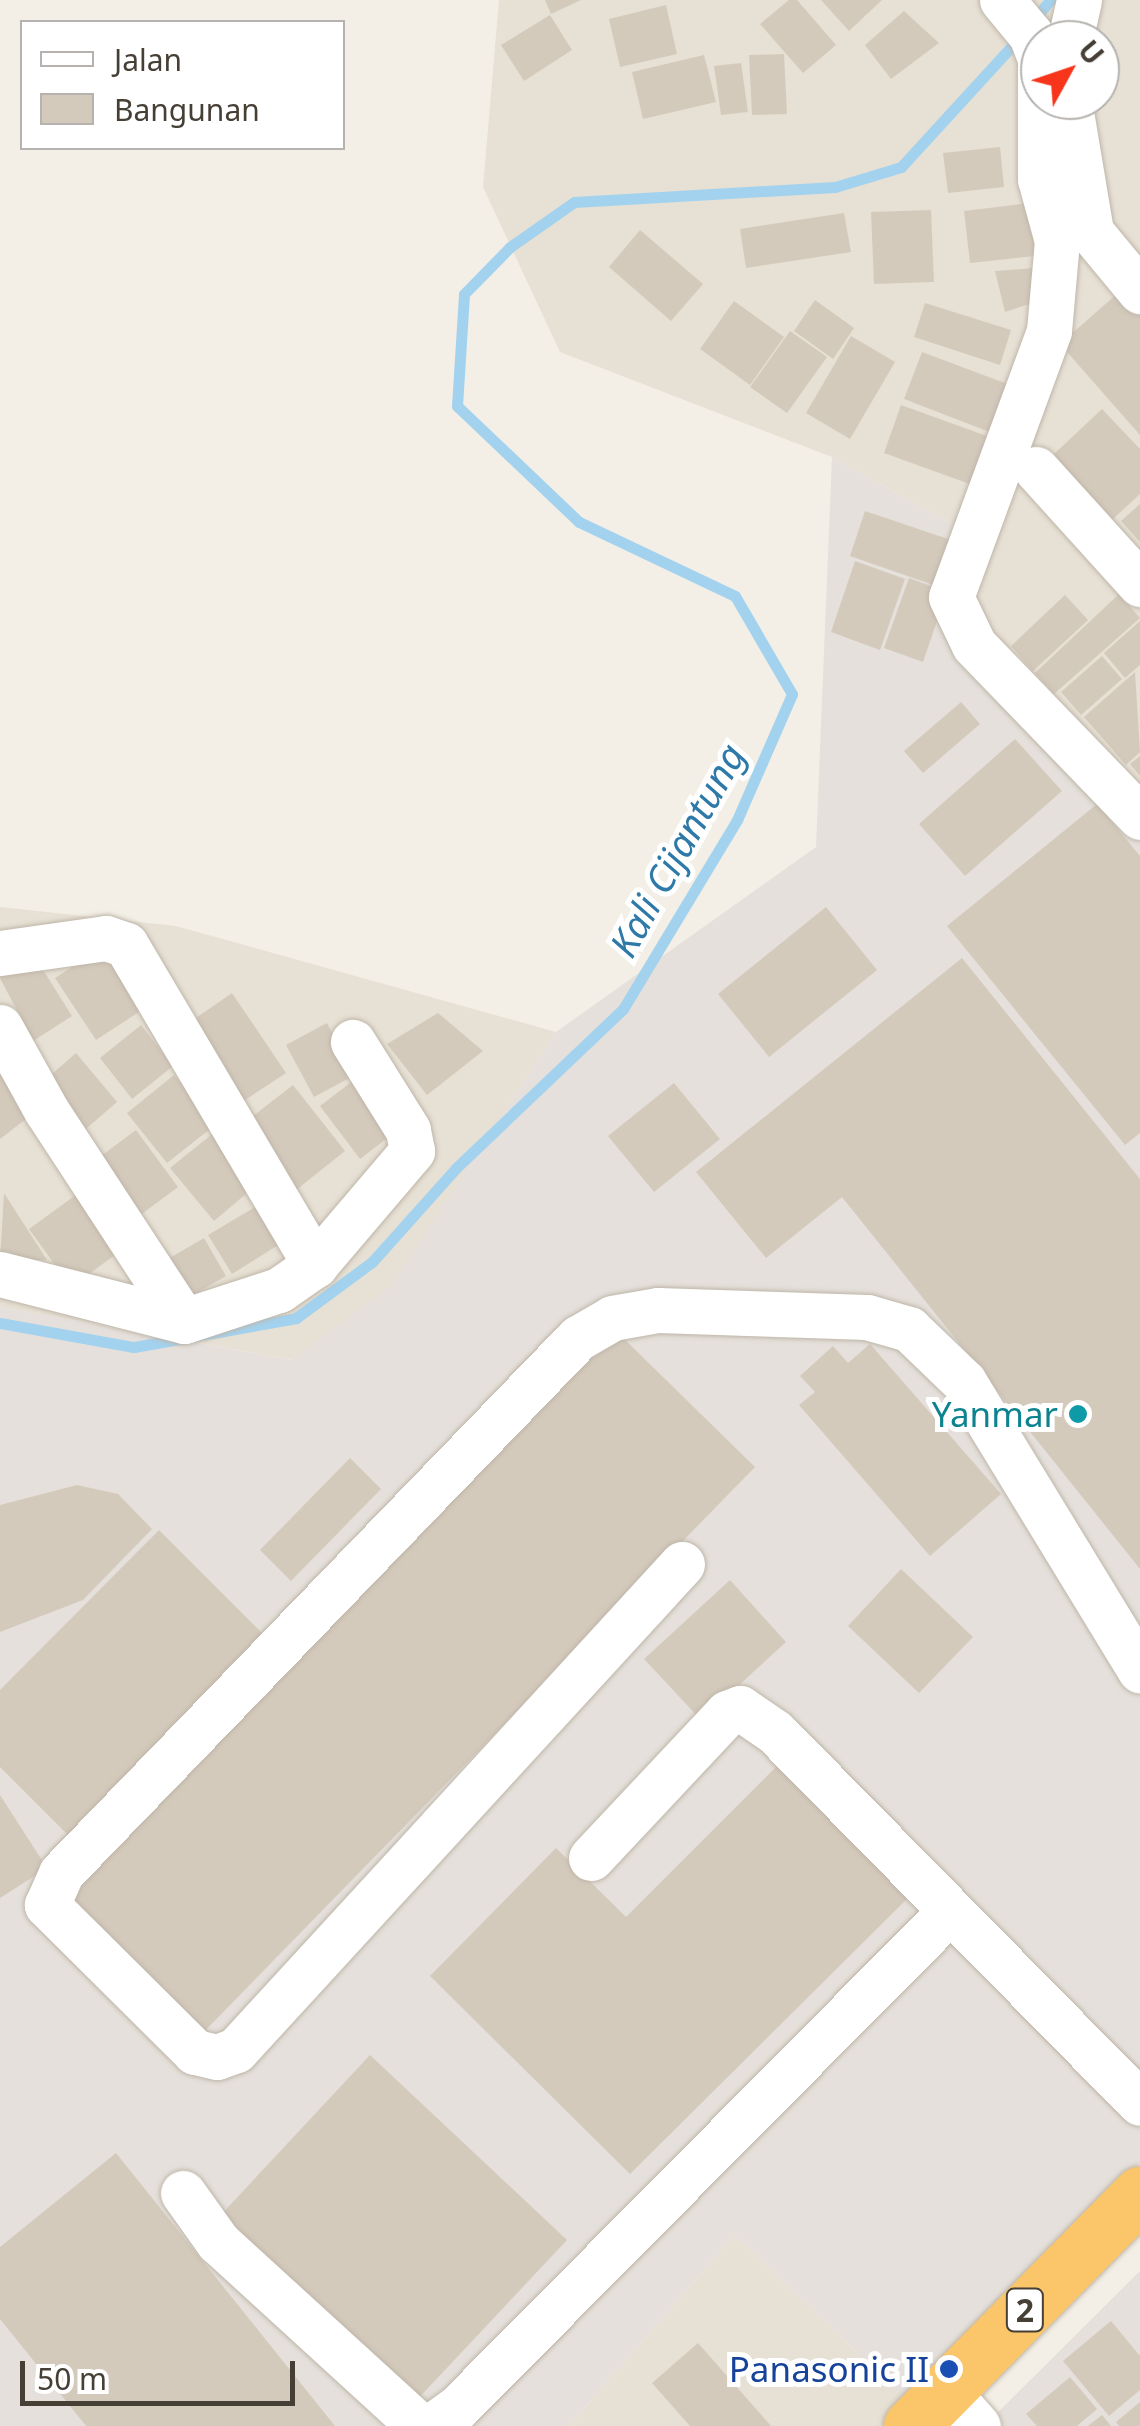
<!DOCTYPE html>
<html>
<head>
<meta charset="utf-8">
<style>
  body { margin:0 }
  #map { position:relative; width:1140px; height:2426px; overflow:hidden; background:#f3efe6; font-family:"Noto Sans",sans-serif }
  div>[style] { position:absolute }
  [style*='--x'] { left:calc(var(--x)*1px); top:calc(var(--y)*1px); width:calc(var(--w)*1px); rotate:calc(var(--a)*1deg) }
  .residential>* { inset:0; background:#e7e0d4 }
  .industrial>* { inset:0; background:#e5e0db }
  .stream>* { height:11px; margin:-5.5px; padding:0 5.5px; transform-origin:5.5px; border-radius:5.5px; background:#a3d2ef }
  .building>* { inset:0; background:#d4cabc }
  .roads { filter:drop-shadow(0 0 2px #beb6a9) drop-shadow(0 0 2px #beb6a9) }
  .minor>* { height:45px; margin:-22.5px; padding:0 22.5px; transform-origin:22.5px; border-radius:22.5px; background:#fff }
  .highway>* { height:55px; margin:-27.5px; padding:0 27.5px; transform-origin:27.5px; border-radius:27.5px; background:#fbc669 }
  .dots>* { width:28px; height:28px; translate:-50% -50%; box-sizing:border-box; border:5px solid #fff; border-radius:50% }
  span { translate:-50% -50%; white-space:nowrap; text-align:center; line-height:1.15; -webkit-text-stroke:10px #fff; paint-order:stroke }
  .shield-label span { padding:2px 8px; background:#fff; border:2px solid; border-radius:8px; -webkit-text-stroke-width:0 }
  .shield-label { font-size:32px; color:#463f36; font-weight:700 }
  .culture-label { font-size:35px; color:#0d838f }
  .right { translate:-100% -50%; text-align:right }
  .transit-label { font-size:35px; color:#164399 }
  .water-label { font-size:38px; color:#2e79a8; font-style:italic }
  .legend { position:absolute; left:20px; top:20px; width:325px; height:130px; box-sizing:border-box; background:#fff; border:2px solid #b5b2af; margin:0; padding:12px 18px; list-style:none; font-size:30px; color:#463f36 }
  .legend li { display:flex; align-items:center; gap:20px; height:50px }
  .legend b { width:50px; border:2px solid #b5b2af }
  .north { position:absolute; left:1020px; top:20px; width:100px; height:100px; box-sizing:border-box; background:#fff; border:2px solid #b5b2af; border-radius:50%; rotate:50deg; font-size:28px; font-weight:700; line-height:40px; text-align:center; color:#463f36 }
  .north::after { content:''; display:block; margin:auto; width:35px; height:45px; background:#f6351a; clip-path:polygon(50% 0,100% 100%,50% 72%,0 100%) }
  .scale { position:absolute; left:20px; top:2361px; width:275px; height:45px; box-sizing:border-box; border:5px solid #463f36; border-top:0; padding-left:12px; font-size:30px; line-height:35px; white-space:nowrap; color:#463f36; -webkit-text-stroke:8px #fff; paint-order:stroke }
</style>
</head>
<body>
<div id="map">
  <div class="residential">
    <i style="clip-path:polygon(evenodd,499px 0,1140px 0,1140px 809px,972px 631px,967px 532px,832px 457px,560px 352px,483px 187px,499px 0,1040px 40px,1100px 40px,1100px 100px,1040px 100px,1040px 40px)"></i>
    <i style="clip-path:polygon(0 907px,176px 926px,556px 1032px,392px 1286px,293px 1360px,0 1307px)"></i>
    <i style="clip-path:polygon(735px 2235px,908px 2402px,883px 2426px,569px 2426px)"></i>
  </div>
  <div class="industrial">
    <i style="clip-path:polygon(832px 457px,967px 532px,972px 631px,1140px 809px,1140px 2163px,908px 2402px,735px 2235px,569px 2426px,0 2426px,0 1307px,292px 1360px,391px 1286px,556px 1032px,816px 847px)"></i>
    <i style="clip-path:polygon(1140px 2271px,1140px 2426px,984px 2426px)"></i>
  </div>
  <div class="stream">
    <i style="--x:1031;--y:23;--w:30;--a:-50"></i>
    <i style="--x:0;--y:1323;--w:136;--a:10.2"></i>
    <i style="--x:134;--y:1347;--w:165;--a:-10.1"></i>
    <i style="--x:296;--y:1318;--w:94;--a:-36.4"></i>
    <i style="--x:372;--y:1262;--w:126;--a:-48.2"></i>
    <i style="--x:456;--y:1168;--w:231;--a:-43.6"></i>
    <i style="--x:623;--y:1009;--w:221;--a:-58.9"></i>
    <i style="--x:737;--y:820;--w:137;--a:-66.4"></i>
    <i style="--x:792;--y:694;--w:113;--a:-120.2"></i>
    <i style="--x:735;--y:596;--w:173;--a:-154.6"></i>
    <i style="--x:579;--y:522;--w:168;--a:-136.4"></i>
    <i style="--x:457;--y:406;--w:112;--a:-86.4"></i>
    <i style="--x:464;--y:294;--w:66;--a:-45.6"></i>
    <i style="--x:510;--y:247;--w:78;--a:-35.1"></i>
    <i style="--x:574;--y:202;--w:261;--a:-3.3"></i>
    <i style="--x:835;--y:187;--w:69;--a:-16.9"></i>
    <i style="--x:901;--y:167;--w:175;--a:-47.5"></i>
  </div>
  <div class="building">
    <i style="clip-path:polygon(545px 0,581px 0,551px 14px)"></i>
    <i style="clip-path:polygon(789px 0,797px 0,836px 45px,803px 73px,760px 24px)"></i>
    <i style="clip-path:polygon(821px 0,882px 0,849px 31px)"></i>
    <i style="clip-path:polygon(666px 5px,677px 54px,620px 67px,609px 19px)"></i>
    <i style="clip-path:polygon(904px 11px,939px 43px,891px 79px,865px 45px)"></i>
    <i style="clip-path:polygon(550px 15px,572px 50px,524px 81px,501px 45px)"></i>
    <i style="clip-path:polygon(784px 54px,787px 114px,752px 115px,749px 55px)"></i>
    <i style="clip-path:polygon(704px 55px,716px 102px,643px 119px,632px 72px)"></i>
    <i style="clip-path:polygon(741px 63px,748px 112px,721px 115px,714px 66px)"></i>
    <i style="clip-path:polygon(1000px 147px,1004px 187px,948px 193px,943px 153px)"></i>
    <i style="clip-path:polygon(1030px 203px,1035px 256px,970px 263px,964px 211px)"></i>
    <i style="clip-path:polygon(931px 210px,934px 282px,874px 284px,871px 212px)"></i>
    <i style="clip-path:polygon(844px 213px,851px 252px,746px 268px,740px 229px)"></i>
    <i style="clip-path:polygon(640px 230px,703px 284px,671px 321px,609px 267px)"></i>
    <i style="clip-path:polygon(1034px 268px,1038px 301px,1005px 312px,995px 271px)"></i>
    <i style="clip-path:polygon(1127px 285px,1140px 300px,1140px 435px,1060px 344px)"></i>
    <i style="clip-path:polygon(815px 300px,854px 328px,833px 359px,794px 331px)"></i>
    <i style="clip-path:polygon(734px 301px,784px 337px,750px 385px,700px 349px)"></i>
    <i style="clip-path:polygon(925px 303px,1011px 330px,1000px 365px,914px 337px)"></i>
    <i style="clip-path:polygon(790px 331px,827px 357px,787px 413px,750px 387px)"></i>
    <i style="clip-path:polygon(851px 336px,895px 362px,850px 439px,806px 413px)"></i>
    <i style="clip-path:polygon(922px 352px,1018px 388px,1000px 436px,904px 399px)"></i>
    <i style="clip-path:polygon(901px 405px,995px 439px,978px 487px,884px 453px)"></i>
    <i style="clip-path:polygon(1102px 409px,1140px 449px,1140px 494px,1113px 519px,1053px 455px)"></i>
    <i style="clip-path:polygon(1140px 504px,1140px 542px,1121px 521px)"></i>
    <i style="clip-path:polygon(865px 511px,957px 542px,942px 588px,850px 556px)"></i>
    <i style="clip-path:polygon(855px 561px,905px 579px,880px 650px,831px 632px)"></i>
    <i style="clip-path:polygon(909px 578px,947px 592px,923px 662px,884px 648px)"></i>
    <i style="clip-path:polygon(1119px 594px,1140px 618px,1054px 694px,1035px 673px)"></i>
    <i style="clip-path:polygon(1065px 595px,1088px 620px,1033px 671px,1011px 646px)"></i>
    <i style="clip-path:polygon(1140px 621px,1140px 665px,1125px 678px,1104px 653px)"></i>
    <i style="clip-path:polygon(1102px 656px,1122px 679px,1081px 715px,1061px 692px)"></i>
    <i style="clip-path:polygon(1135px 672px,1140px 752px,1126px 765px,1084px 717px)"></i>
    <i style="clip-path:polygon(961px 702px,980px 724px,923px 773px,904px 751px)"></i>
    <i style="clip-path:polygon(1015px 739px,1062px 791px,965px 876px,919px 824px)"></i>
    <i style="clip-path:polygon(1140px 756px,1140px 776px,1130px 764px)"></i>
    <i style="clip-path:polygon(1097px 804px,1140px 856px,1140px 1133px,1125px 1145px,947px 926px)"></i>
    <i style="clip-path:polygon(826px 907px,877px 970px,769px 1057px,718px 994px)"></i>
    <i style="clip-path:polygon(104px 946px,145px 1008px,96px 1040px,55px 978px)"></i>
    <i style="clip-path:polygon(35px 957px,72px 1016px,33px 1041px,0 978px)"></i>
    <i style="clip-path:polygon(962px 958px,1140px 1179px,1140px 1569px,842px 1197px,766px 1258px,696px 1172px)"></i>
    <i style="clip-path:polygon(232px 993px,286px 1073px,236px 1106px,183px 1027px)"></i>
    <i style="clip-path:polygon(438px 1013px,483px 1051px,427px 1095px,387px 1044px)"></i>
    <i style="clip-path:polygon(327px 1023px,355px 1075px,314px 1097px,286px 1045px)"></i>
    <i style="clip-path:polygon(141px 1025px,173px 1066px,132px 1099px,100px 1058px)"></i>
    <i style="clip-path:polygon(76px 1053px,117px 1102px,80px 1134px,38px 1086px)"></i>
    <i style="clip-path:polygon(0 1074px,31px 1115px,0 1139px)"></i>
    <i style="clip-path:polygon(362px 1074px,403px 1126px,360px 1159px,320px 1106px)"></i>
    <i style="clip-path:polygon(174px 1075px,215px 1125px,167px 1163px,127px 1113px)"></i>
    <i style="clip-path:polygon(674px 1083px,720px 1139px,654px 1192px,608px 1136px)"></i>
    <i style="clip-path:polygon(293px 1085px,345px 1151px,296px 1190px,244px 1123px)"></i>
    <i style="clip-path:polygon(136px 1130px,178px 1187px,135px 1219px,93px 1162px)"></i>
    <i style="clip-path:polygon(216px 1131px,259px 1183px,214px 1221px,170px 1168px)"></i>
    <i style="clip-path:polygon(84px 1189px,126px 1247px,71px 1287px,29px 1229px)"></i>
    <i style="clip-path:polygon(4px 1193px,47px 1260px,0 1260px)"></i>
    <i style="clip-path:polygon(260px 1204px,283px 1242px,232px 1274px,208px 1235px)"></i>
    <i style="clip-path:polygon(204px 1238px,226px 1276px,176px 1305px,154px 1267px)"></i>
    <i style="clip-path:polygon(616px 1331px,755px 1467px,195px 2041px,56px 1904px)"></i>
    <i style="clip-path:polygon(870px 1344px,1001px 1494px,930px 1556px,799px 1405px,815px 1392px,800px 1376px,833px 1346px,848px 1363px)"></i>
    <i style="clip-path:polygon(350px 1458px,381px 1489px,291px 1581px,260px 1550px)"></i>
    <i style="clip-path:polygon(77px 1485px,118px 1494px,152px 1529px,83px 1600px,0 1632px,0 1505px)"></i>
    <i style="clip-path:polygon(159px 1530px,274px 1645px,76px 1843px,0 1767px,0 1690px)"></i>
    <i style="clip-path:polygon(901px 1569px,973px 1637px,919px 1693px,848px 1626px)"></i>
    <i style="clip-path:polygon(730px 1580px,786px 1642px,701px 1720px,644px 1659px)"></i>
    <i style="clip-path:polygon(783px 1760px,915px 1891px,630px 2174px,430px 1976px,556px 1848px,626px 1917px)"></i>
    <i style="clip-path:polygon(0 1795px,47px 1868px,0 1898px)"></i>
    <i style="clip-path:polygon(370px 2055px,567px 2240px,414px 2403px,217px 2219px)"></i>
    <i style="clip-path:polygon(116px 2153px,335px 2426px,86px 2426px,0 2319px,0 2247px)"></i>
    <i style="clip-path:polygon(1111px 2321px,1140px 2356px,1140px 2390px,1109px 2416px,1063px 2361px)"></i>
    <i style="clip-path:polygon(698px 2343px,771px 2426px,690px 2426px,652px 2383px)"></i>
    <i style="clip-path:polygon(1070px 2377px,1097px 2409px,1077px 2426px,1037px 2426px,1026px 2414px)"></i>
    <i style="clip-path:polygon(1140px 2402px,1140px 2426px,1119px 2426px,1116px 2422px)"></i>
    <i style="clip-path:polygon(1102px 2415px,1111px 2426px,1088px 2426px)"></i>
  </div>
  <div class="roads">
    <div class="minor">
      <i style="--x:1002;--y:0;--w:45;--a:50.4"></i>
      <i style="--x:1031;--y:35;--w:25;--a:69"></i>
      <i style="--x:1070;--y:40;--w:41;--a:-77.3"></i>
      <i style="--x:1040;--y:60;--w:119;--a:90"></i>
      <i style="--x:1040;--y:179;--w:64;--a:74.7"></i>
      <i style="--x:1057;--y:241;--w:90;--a:95.1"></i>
      <i style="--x:1049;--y:331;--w:283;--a:110.2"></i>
      <i style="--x:951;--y:597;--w:53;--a:64.4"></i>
      <i style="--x:974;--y:645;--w:239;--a:46"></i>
      <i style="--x:1069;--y:100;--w:134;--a:80.5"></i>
      <i style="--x:1091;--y:232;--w:77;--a:50.3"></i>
      <i style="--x:1036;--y:469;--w:155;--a:47.9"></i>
      <i style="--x:0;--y:953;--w:107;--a:-8.1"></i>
      <i style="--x:106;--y:938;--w:21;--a:19"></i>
      <i style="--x:126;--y:945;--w:372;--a:59.4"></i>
      <i style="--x:0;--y:1027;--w:95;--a:61"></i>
      <i style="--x:46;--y:1110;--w:252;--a:56.8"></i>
      <i style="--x:0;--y:1274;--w:190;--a:14.3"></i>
      <i style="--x:184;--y:1321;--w:100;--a:-18.1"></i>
      <i style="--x:279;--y:1290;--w:44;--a:-34.8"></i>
      <i style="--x:315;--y:1265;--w:150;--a:-49.6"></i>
      <i style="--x:412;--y:1151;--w:21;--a:-101"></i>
      <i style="--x:408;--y:1130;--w:104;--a:-122"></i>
      <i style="--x:682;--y:1564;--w:660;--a:132.54"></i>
      <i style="--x:236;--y:2050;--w:20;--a:160"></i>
      <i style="--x:217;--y:2057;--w:23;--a:-167"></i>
      <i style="--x:195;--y:2052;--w:209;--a:-135.2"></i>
      <i style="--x:47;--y:1905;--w:35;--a:-66"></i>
      <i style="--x:61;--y:1873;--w:744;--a:-45.98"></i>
      <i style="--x:578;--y:1338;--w:39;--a:-30"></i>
      <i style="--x:612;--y:1318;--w:47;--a:-9.9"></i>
      <i style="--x:658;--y:1310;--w:209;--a:1.9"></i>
      <i style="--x:867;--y:1317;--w:44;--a:15.9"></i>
      <i style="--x:909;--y:1329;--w:76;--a:43.9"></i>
      <i style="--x:964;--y:1382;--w:338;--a:58.6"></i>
      <i style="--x:591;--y:1858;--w:199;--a:-46.8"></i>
      <i style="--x:727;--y:1713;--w:14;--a:-21"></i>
      <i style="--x:740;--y:1708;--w:42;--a:34.4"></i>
      <i style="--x:775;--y:1732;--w:520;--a:45.47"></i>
      <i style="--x:183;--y:2193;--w:60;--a:54.5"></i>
      <i style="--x:218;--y:2242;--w:267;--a:42.4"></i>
      <i style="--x:415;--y:2422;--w:15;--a:16"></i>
      <i style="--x:946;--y:2390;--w:48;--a:48.4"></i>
      <i style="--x:432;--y:2426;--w:32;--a:-36"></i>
      <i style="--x:458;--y:2407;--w:697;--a:-45.23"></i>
    </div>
    <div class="highway">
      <i style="--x:911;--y:2426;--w:326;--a:-45.4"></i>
    </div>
  </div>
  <div class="dots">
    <i style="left:1078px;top:1414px;background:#0f9aa8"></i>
    <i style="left:949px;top:2369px;background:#1a4fb4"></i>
  </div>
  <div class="shield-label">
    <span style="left:1025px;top:2310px">2</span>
  </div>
  <div class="culture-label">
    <span class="right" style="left:1058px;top:1414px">Yanmar</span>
  </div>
  <div class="transit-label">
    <span class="right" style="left:929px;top:2369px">Panasonic II</span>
  </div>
  <div class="water-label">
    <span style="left:677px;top:850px;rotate:-61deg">Kali Cijantung</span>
  </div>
  <ul class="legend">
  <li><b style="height:12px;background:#fff"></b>Jalan</li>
  <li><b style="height:28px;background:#d4cabc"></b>Bangunan</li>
  </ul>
  <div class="north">U</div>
  <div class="scale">50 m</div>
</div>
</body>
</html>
